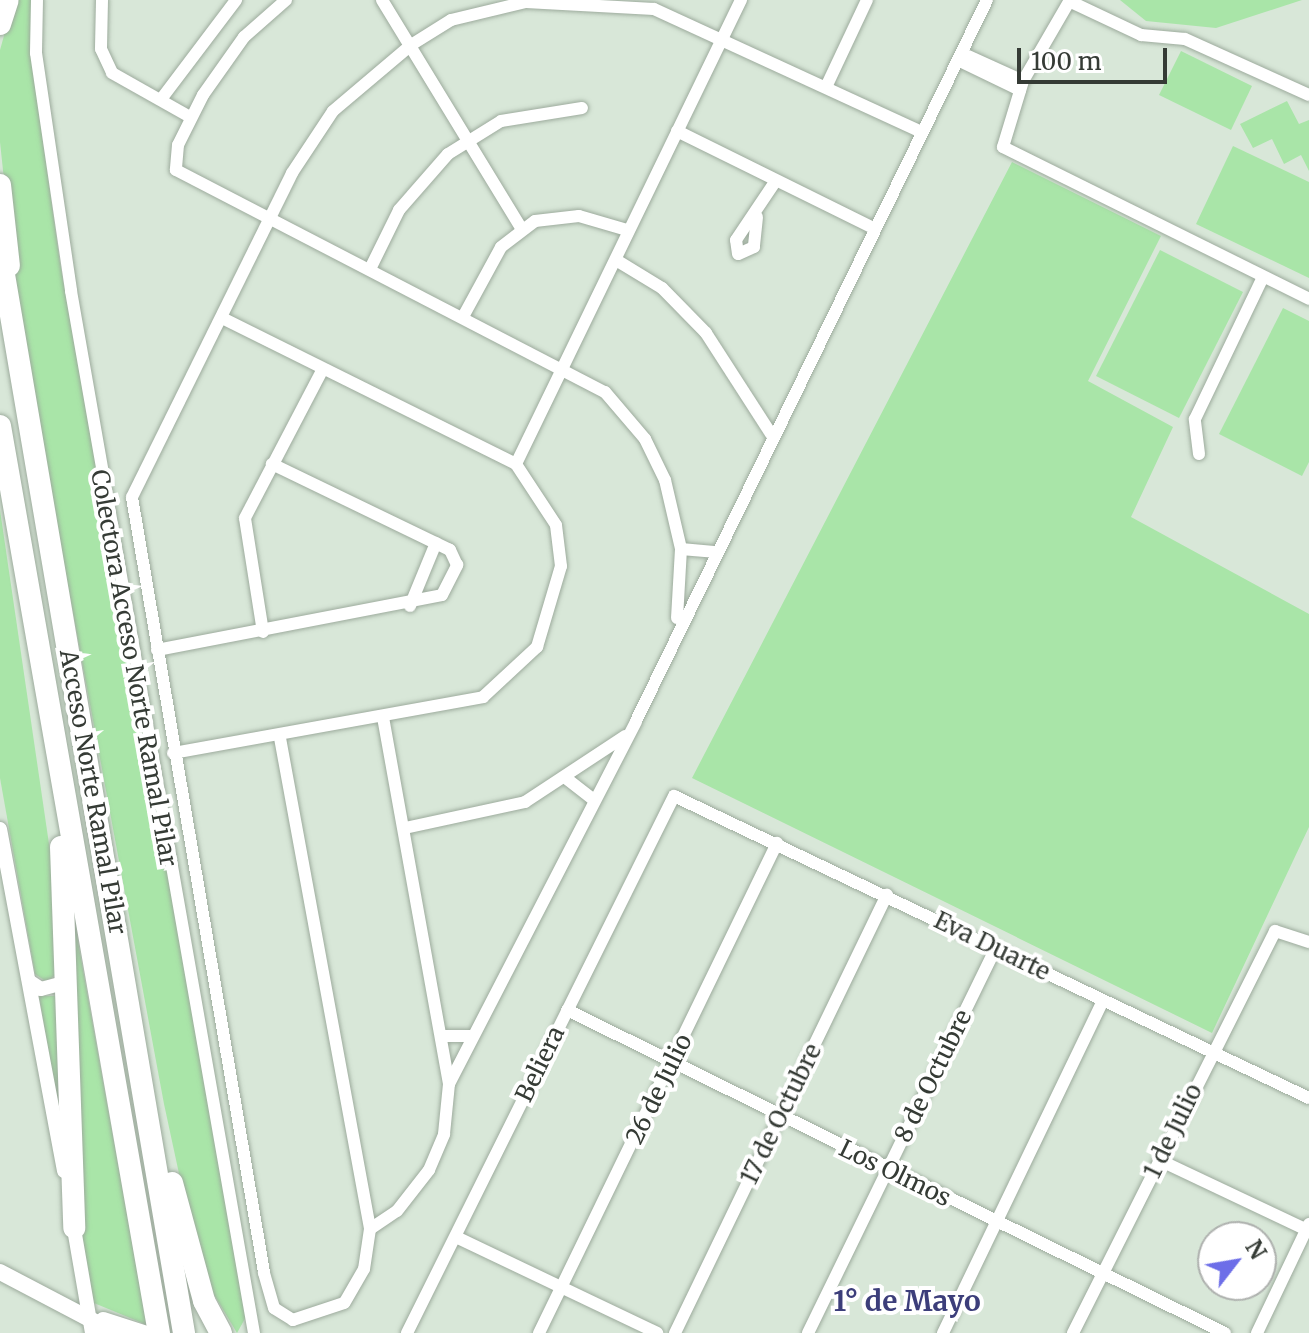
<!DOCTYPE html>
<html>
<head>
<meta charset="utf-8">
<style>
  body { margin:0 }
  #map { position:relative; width:1309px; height:1333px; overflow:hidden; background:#d8e7d8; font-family:Merriweather,serif }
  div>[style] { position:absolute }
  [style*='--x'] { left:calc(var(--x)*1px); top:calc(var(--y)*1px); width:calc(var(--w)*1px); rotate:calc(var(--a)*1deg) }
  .green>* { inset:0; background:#a9e5a8 }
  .roads { filter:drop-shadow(0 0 2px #9dab9d) drop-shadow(0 0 2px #9dab9d) }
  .minor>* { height:12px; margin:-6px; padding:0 6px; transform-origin:6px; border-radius:6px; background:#fff }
  .tertiary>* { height:14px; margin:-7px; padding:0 7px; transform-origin:7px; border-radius:7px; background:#fff }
  .secondary>* { height:16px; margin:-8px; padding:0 8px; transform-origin:8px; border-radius:8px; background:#fff }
  .motorway>* { height:22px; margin:-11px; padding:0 11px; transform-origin:11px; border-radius:11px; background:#fff }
  span { translate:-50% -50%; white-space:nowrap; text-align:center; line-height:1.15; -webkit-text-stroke:8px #fff; paint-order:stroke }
  .street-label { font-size:24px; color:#353b35 }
  .quarter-label { font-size:28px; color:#3c3e7a; font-weight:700 }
  .north { position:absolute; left:1197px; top:1221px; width:80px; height:80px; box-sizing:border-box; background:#fff; border:2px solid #aeb1ae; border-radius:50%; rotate:59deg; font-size:22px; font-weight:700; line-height:32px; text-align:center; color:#353b35 }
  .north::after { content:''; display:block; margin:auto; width:28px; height:36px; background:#6d6ee8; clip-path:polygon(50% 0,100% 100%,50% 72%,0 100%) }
  .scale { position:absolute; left:1017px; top:48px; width:150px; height:36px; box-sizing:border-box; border:4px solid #353b35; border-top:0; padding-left:10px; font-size:24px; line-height:28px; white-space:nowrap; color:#353b35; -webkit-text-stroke:6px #fff; paint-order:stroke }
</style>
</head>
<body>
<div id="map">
  <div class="green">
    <i style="clip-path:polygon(14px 0,34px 0,33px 69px,60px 263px,247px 1315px,237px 1333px,200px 1271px,164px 1104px,19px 321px,0 142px,0 50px)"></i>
    <i style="clip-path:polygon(1120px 0,1302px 0,1216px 28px,1146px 21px)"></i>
    <i style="clip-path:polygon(1181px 51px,1252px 86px,1231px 130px,1159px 95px)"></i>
    <i style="clip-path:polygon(1287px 101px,1299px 124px,1309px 120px,1309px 171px,1301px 155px,1284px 164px,1272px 139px,1253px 148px,1240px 124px)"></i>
    <i style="clip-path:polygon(1233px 146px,1309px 182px,1309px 278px,1196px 224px)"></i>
    <i style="clip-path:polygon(1012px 162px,1161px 236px,1088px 381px,1173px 427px,1131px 517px,1309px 614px,1309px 827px,1212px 1033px,692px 778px)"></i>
    <i style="clip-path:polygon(1160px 250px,1243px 292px,1179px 418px,1096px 376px)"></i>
    <i style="clip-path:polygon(1283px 308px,1309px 321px,1309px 462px,1302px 476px,1219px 434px)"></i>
    <i style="clip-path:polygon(0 510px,54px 878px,57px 973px,47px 982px,35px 974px,0 778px)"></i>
    <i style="clip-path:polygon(74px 920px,147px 1325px,94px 1303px,83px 1245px)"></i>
    <i style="clip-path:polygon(39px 996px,57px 996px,59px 1114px)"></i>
  </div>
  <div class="roads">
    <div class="minor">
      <i style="--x:37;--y:0;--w:53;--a:91.1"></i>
      <i style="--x:36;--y:53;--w:241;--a:81.6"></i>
      <i style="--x:71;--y:291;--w:1058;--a:80.04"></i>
      <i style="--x:102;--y:0;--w:49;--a:91.2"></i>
      <i style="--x:101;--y:49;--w:26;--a:65"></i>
      <i style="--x:112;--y:73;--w:90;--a:29.4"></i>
      <i style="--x:286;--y:0;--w:56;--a:138.6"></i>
      <i style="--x:244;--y:37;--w:71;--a:125.3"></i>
      <i style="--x:203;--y:95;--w:56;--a:116.6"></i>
      <i style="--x:178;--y:145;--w:25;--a:95"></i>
      <i style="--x:176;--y:170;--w:483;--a:27.4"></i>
      <i style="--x:605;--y:392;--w:62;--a:49.6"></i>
      <i style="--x:645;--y:439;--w:46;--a:64"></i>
      <i style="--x:665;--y:480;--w:71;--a:76.9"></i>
      <i style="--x:681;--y:549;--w:69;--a:93.3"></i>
      <i style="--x:382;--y:0;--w:268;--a:58.6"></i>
      <i style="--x:1070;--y:0;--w:94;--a:120.1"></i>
      <i style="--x:1023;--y:81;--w:69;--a:106.9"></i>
      <i style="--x:1003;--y:147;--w:342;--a:26.4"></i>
      <i style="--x:1069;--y:1;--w:80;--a:25.3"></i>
      <i style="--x:1141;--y:35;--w:44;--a:5.2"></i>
      <i style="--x:1185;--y:39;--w:136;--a:24.3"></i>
      <i style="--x:968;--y:56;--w:60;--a:24.4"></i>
      <i style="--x:958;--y:60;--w:69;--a:25.8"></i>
      <i style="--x:827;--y:85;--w:94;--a:-64.8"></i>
      <i style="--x:162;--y:98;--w:123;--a:-52.9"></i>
      <i style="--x:677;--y:131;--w:221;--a:26.3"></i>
      <i style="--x:757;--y:217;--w:30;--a:96"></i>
      <i style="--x:754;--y:247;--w:17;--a:156"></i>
      <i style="--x:738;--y:254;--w:14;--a:-98"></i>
      <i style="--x:736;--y:240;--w:70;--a:-56.1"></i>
      <i style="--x:616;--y:260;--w:54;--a:31.3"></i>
      <i style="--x:662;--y:288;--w:63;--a:45.6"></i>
      <i style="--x:706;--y:333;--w:120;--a:57.2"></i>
      <i style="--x:370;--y:269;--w:66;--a:-63.8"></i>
      <i style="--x:399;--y:210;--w:74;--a:-48.8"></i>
      <i style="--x:448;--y:154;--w:62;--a:-31.9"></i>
      <i style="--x:501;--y:121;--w:82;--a:-9.1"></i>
      <i style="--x:464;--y:315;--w:77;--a:-61.4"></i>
      <i style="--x:501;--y:247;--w:43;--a:-37.4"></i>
      <i style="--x:535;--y:221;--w:44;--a:-6.5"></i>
      <i style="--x:579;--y:216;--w:50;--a:16.3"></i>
      <i style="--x:1199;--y:454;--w:35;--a:-97"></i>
      <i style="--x:1195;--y:419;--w:157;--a:-64.4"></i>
      <i style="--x:516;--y:464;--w:516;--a:-64.13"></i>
      <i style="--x:681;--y:549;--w:33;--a:5"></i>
      <i style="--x:410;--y:606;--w:68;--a:-67.6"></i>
      <i style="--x:263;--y:632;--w:115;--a:-99"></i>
      <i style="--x:245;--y:518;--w:168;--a:-62.4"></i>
      <i style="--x:157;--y:650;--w:290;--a:-10.9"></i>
      <i style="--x:442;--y:595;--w:34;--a:-63"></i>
      <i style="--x:457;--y:565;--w:17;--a:-115"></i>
      <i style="--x:450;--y:550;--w:198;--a:-154.2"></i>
      <i style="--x:280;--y:738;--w:499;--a:79.6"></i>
      <i style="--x:370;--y:1229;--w:40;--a:98.5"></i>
      <i style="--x:364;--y:1269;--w:39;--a:120"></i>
      <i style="--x:344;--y:1303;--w:54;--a:161.6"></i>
      <i style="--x:293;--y:1320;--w:22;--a:-148"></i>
      <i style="--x:274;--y:1308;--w:37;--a:-106"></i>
      <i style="--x:264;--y:1272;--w:786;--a:-99.67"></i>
      <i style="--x:132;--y:497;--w:361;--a:-63.7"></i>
      <i style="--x:292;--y:173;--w:74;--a:-56.5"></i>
      <i style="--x:333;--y:111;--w:102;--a:-40.2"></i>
      <i style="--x:411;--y:45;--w:47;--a:-32"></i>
      <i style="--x:451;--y:20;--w:77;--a:-13.5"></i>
      <i style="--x:526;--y:2;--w:128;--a:3.1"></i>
      <i style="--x:654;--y:9;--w:295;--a:24.7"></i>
      <i style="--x:173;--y:753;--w:315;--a:-10.2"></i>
      <i style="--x:483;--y:697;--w:74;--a:-42.8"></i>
      <i style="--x:537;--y:647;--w:84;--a:-73.5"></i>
      <i style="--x:561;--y:566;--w:41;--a:-97"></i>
      <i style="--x:556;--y:525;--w:73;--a:-123.3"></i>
      <i style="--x:516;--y:464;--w:328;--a:-153.6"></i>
      <i style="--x:567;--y:779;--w:33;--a:38"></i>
      <i style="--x:405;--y:828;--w:123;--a:-12.2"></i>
      <i style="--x:525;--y:802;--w:120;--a:-33.4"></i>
      <i style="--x:567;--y:1010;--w:733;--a:26.15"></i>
      <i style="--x:443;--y:1036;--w:30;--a:0"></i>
      <i style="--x:449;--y:1084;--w:408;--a:-62.7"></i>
      <i style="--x:636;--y:721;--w:802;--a:-64.04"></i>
      <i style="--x:1159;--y:1160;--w:166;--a:25.3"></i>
      <i style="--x:370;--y:1229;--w:32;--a:-34"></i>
      <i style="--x:397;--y:1211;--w:52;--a:-52"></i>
      <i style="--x:429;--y:1170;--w:39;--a:-67"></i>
      <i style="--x:444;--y:1134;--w:50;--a:-84.3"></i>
      <i style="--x:449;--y:1084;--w:372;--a:-100.2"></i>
      <i style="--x:456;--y:1237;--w:223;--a:25.5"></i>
      <i style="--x:407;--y:1333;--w:600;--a:-63.56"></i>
      <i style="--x:674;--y:796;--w:703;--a:25.44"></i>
      <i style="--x:539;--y:1333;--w:545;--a:-64.09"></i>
      <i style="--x:675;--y:1333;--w:487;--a:-64.2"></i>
      <i style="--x:808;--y:1333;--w:428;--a:-64"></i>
      <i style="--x:943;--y:1333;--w:369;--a:-64.3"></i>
      <i style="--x:1073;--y:1333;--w:450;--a:-63.3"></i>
      <i style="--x:1275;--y:931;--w:36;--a:18"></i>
      <i style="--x:1257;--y:1333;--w:121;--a:-64.5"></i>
    </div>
    <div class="tertiary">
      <i style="--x:0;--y:829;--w:348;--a:79.4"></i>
      <i style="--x:29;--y:981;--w:14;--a:34"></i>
      <i style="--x:41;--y:989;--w:27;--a:-15"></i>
      <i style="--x:73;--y:1223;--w:112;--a:80.2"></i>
    </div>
    <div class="secondary">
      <i style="--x:0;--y:1272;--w:131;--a:27.7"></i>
      <i style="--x:103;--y:1320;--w:43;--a:17.6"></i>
    </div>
    <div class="motorway">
      <i style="--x:0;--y:24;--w:25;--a:-72"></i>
      <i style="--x:0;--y:185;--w:81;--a:83.7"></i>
      <i style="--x:0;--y:251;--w:1098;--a:80.35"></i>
      <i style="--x:0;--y:426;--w:921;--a:80.06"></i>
      <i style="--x:61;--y:847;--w:381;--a:88"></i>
      <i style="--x:172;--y:1183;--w:122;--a:74.8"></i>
      <i style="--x:204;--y:1301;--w:36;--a:62"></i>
    </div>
  </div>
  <div class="street-label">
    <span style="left:134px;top:668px;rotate:80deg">Colectora Acceso Norte Ramal Pilar</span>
    <span style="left:93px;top:792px;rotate:80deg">Acceso Norte Ramal Pilar</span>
    <span style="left:992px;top:946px;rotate:26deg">Eva Duarte</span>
    <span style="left:540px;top:1064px;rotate:-64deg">Beliera</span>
    <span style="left:933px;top:1076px;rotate:-64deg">8 de Octubre</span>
    <span style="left:659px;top:1089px;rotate:-64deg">26 de Julio</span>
    <span style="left:781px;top:1114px;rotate:-64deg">17 de Octubre</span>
    <span style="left:1173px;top:1131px;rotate:-64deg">1 de Julio</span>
    <span style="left:895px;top:1173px;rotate:26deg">Los Olmos</span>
  </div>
  <div class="quarter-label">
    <span style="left:907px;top:1301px">1° de Mayo</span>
  </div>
  <div class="north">N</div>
  <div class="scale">100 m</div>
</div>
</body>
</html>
